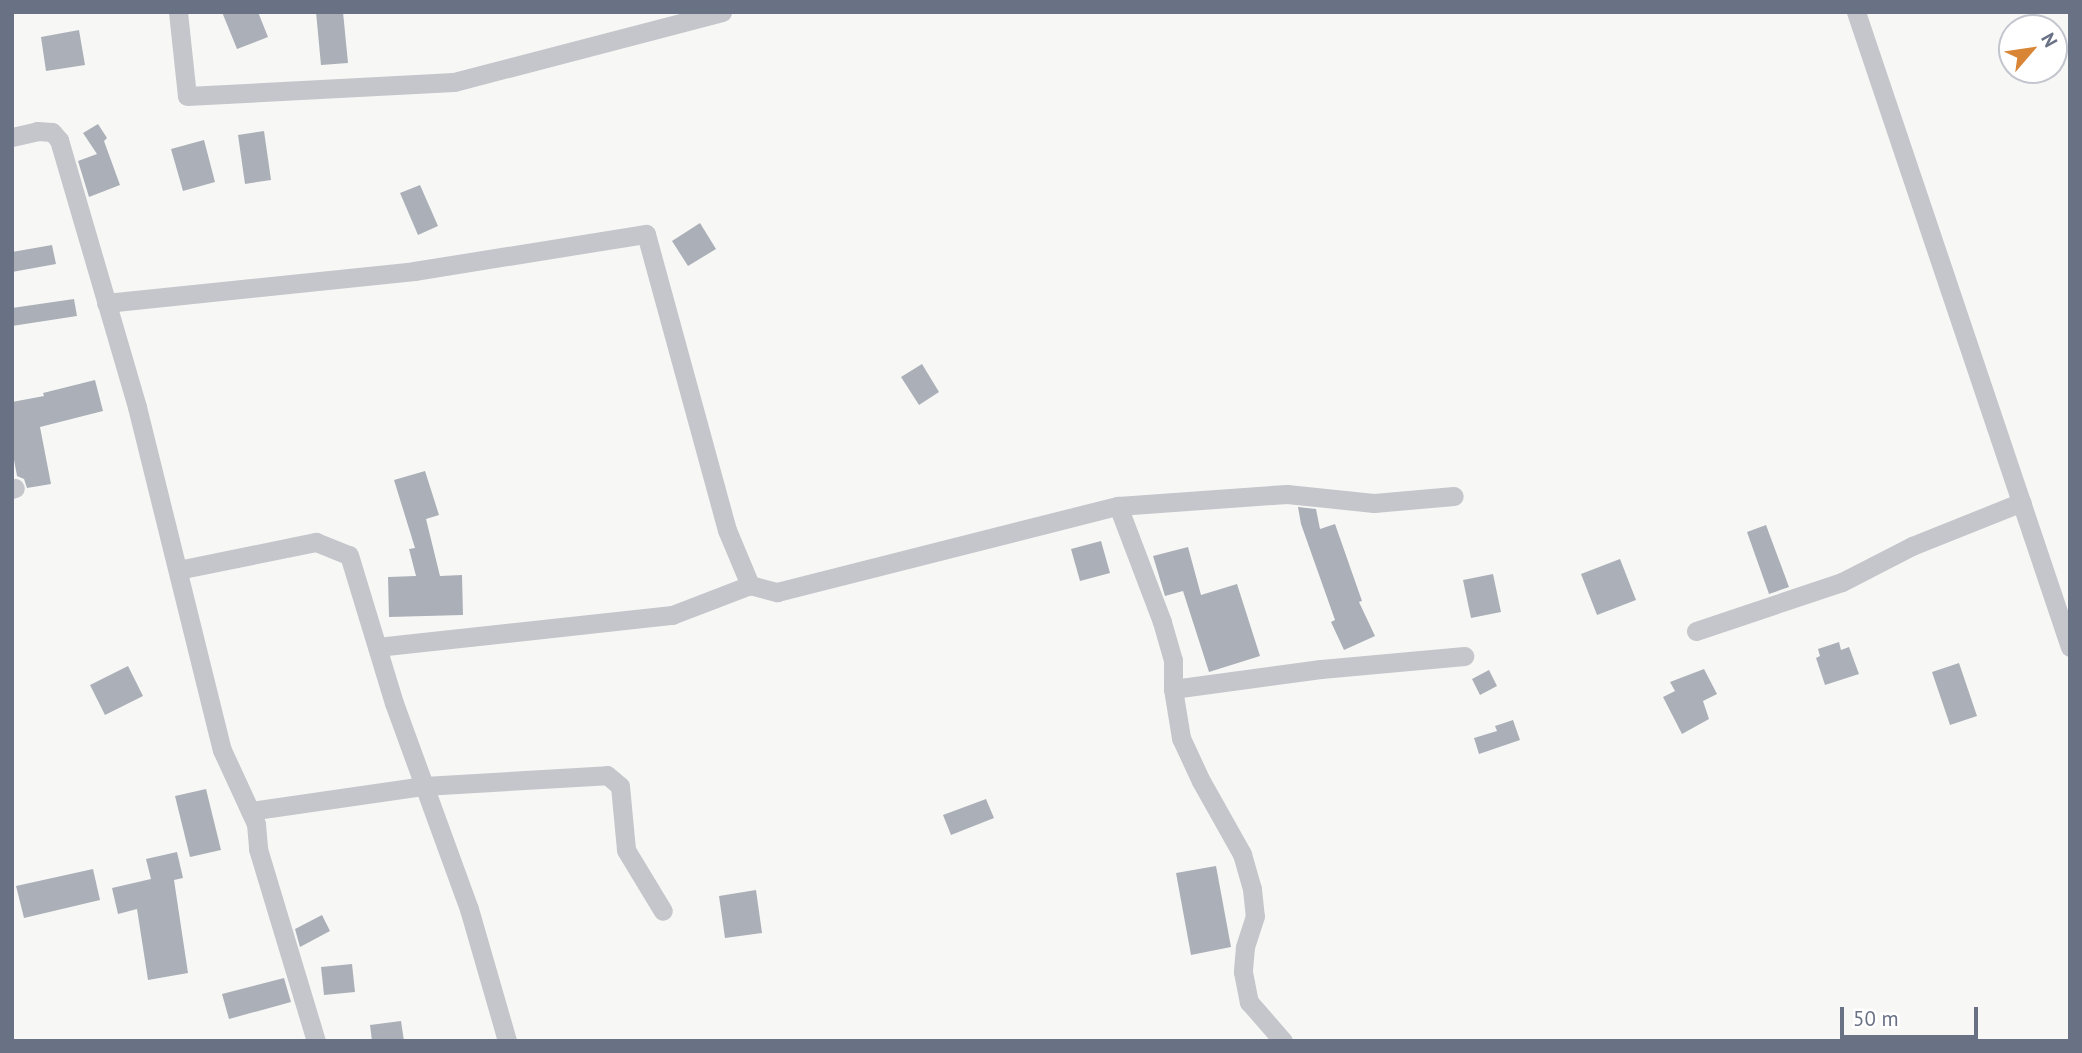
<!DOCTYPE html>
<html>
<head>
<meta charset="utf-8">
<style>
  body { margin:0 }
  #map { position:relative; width:2082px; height:1053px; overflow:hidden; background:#f7f8f5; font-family:"PT Sans",sans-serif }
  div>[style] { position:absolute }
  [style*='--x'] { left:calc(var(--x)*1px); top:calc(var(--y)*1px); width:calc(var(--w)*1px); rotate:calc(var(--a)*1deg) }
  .building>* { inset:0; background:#abafb8 }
  .minor>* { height:19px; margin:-9.5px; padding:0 9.5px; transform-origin:9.5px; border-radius:9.5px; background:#c4c6cb }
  span { translate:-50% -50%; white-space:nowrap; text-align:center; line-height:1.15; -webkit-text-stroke:7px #fff; paint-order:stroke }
  .frame { position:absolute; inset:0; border:14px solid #697185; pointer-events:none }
  .north { position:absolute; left:1998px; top:14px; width:70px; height:70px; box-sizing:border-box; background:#fff; border:2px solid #c3c6ce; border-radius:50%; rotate:61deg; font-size:19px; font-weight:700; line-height:28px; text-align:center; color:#697185 }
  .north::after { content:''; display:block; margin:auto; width:24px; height:32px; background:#d88635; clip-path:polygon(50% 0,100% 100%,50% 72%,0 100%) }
  .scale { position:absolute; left:1840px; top:1007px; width:138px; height:32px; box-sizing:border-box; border:4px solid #697185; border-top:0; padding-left:9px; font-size:21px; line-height:24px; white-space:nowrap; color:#697185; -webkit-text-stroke:5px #fff; paint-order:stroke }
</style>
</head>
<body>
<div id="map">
  <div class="building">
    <i style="clip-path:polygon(222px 12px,258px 12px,268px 37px,237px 49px)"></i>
    <i style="clip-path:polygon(316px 12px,343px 12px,348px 63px,321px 65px)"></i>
    <i style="clip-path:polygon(79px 30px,85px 65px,46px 71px,41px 37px)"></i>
    <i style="clip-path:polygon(98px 124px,107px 138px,104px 141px,120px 185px,89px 197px,78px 161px,97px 154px,83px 133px)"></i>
    <i style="clip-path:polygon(264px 131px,271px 180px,245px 184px,238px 135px)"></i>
    <i style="clip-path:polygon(204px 140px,215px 182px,183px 191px,171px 149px)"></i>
    <i style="clip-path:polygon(420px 185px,438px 226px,418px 235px,400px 193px)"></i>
    <i style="clip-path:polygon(700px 223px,716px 249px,688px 266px,672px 241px)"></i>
    <i style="clip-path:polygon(52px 245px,56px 264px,12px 272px,12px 252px)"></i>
    <i style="clip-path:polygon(74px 299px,77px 316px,12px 326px,12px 308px)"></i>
    <i style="clip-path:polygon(922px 364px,939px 392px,919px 405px,901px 377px)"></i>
    <i style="clip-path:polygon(95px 380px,103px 411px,40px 427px,51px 484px,27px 488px,24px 479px,17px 476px,12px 449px,12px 402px,44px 396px,43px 393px)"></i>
    <i style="clip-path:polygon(425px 471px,439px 515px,426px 519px,440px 576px,462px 575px,463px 615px,389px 617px,388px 577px,416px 576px,409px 549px,415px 548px,394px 480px)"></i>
    <i style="clip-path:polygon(1298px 507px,1316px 509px,1320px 529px,1335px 524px,1362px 601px,1359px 602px,1375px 636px,1344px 650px,1331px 622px,1335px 620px,1301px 524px)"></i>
    <i style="clip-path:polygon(1766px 525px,1789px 587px,1769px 594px,1747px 532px)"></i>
    <i style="clip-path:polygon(1101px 541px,1110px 573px,1080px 581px,1071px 549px)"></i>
    <i style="clip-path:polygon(1188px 547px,1201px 595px,1237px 584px,1260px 656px,1209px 672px,1183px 591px,1165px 596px,1153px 556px)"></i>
    <i style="clip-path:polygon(1620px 559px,1636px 600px,1597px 615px,1581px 574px)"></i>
    <i style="clip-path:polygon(1493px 574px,1501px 612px,1471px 618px,1463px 580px)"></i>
    <i style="clip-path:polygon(1839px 642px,1841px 650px,1849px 647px,1859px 674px,1825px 685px,1816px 658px,1820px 656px,1818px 649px)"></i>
    <i style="clip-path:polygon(1959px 663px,1977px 716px,1950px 725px,1932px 672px)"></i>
    <i style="clip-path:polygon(128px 666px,143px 696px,105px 715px,90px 685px)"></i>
    <i style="clip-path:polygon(1704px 669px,1717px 694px,1703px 701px,1709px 719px,1682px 734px,1663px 697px,1675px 691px,1670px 682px)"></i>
    <i style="clip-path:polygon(1489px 670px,1497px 686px,1480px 695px,1472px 679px)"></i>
    <i style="clip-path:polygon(1513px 720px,1520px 740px,1479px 754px,1474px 738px,1497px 731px,1495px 726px)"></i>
    <i style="clip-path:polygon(206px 789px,221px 850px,190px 857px,175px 796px)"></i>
    <i style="clip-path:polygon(986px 799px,994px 818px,951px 835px,943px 815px)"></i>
    <i style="clip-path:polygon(177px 852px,183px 878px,174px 880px,188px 973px,148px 980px,137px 909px,118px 914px,112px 888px,151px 879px,146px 859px)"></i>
    <i style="clip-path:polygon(1216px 866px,1231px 947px,1191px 955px,1176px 873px)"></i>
    <i style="clip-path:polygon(93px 869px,100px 900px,24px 918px,16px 886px)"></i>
    <i style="clip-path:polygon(756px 890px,762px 933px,725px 938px,719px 896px)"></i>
    <i style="clip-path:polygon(322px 915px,330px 931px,300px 947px,295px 929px)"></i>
    <i style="clip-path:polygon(352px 964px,355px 992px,324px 995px,321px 967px)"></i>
    <i style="clip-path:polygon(284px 978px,291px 1002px,229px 1019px,222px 994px)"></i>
    <i style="clip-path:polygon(401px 1021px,404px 1041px,372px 1041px,370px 1025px)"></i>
  </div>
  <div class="minor">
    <i style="--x:178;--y:12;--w:84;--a:83.9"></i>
    <i style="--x:187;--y:96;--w:267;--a:-3"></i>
    <i style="--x:454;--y:82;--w:277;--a:-14.6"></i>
    <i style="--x:1856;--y:12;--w:670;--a:71.38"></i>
    <i style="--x:12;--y:137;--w:26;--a:-13"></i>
    <i style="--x:37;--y:131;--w:15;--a:4"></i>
    <i style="--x:52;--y:132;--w:11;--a:49"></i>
    <i style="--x:59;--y:140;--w:278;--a:73.7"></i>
    <i style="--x:137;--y:407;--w:353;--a:76.1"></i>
    <i style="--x:222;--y:750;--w:81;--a:65.3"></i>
    <i style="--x:256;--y:824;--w:25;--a:85"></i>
    <i style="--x:258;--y:849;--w:201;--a:73.2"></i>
    <i style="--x:106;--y:303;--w:310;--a:-5.9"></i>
    <i style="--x:414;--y:271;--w:235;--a:-9.1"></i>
    <i style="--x:646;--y:234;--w:307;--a:74.7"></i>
    <i style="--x:727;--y:530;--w:60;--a:67.3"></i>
    <i style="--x:750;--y:585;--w:28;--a:15"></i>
    <i style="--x:777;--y:592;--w:352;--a:-14.2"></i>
    <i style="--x:1118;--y:506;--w:169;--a:-4.1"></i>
    <i style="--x:1287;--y:494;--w:87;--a:5.9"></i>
    <i style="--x:1374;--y:503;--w:80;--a:-5"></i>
    <i style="--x:12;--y:489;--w:3;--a:-18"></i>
    <i style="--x:1118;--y:506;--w:124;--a:69.2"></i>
    <i style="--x:1162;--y:622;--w:40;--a:74"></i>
    <i style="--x:1173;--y:660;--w:29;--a:90"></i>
    <i style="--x:1173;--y:689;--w:50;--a:80.7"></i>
    <i style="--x:1181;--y:738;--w:47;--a:65.1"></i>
    <i style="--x:1201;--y:781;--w:84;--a:60.7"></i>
    <i style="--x:1242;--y:854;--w:36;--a:74"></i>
    <i style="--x:1252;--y:889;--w:27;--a:84"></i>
    <i style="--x:1255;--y:916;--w:33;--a:108"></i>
    <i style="--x:1245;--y:947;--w:25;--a:95"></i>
    <i style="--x:1243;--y:972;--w:31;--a:79"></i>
    <i style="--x:1249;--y:1002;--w:52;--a:48.9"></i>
    <i style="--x:178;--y:570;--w:141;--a:-11.5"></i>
    <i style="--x:316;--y:542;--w:35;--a:22"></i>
    <i style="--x:349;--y:555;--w:155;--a:73.1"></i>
    <i style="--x:394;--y:703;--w:219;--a:70"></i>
    <i style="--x:469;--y:909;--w:137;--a:73.9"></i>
    <i style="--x:1696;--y:631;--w:154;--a:-18.6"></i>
    <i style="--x:1842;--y:582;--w:79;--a:-27.2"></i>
    <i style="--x:1912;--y:546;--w:118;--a:-21.8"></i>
    <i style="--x:377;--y:647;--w:297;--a:-6.2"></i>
    <i style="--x:672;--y:615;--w:84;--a:-21"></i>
    <i style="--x:1173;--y:689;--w:149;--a:-7.7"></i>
    <i style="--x:1321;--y:669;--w:144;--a:-5.2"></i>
    <i style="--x:250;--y:811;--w:176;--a:-8.2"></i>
    <i style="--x:424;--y:786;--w:183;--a:-3.4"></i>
    <i style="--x:607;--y:775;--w:17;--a:40"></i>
    <i style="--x:620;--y:786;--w:64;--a:84.6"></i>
    <i style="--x:626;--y:850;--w:71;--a:58.8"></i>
  </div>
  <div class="frame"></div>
  <div class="north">N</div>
  <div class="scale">50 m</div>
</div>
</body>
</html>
